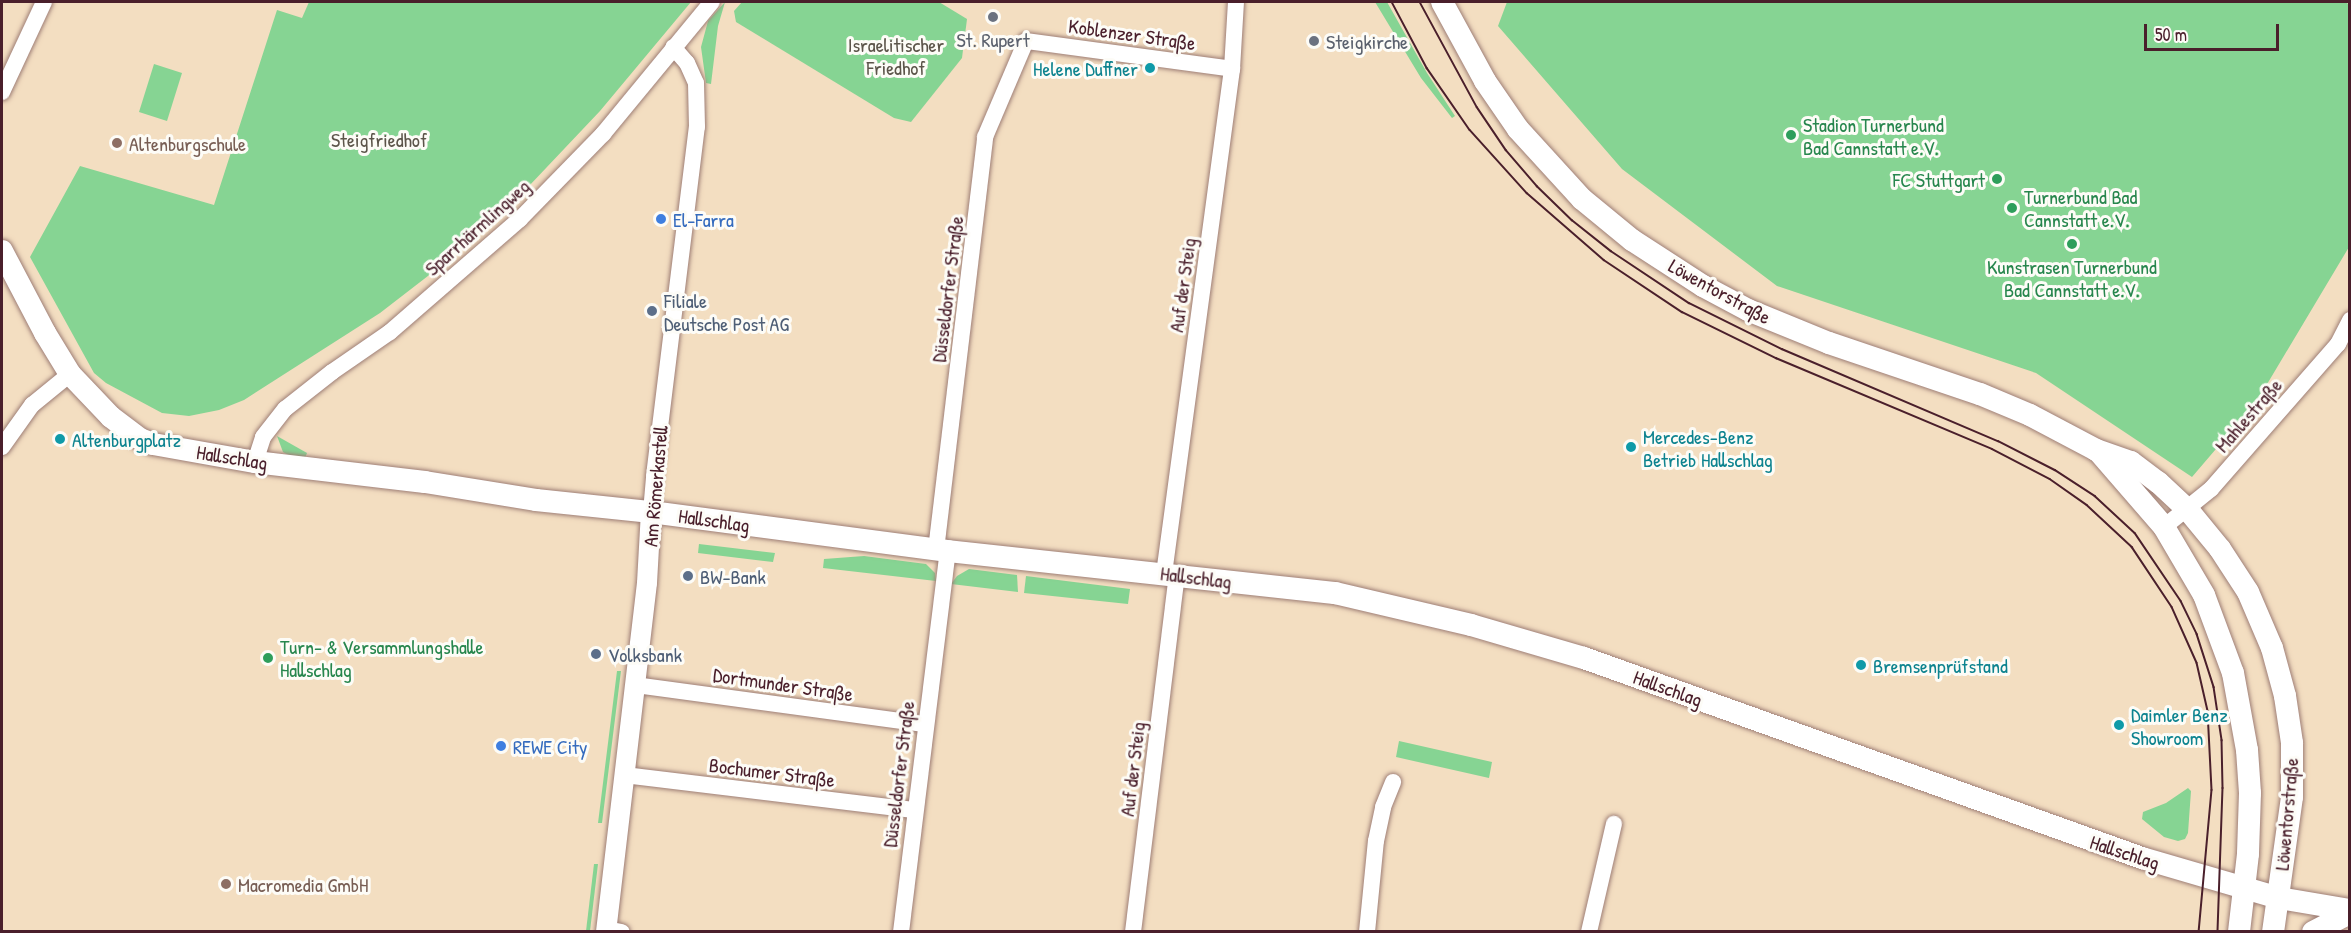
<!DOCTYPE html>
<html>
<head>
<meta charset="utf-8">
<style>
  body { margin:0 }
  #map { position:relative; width:2351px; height:933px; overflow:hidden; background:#f3dec1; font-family:"Patrick Hand",sans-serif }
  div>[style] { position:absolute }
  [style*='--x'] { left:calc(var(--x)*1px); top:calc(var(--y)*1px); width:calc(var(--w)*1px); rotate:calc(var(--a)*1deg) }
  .green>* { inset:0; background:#86d493 }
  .roads { filter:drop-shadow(0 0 2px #9e7e76) drop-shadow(0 0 2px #9e7e76) }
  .minor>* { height:16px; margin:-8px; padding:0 8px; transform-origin:8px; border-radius:8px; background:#fff }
  .tertiary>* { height:20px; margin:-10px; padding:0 10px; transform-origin:10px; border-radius:10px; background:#fff }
  .secondary>* { height:22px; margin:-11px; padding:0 11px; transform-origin:11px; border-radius:11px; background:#fff }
  .tram>* { height:1.5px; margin:-0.75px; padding:0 0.75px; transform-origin:0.75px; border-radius:0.75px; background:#4a1f2b }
  .dots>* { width:16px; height:16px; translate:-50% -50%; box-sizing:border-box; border:3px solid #fdfcf7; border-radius:50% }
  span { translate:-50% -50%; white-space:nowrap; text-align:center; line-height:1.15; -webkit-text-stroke:6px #fdfcf7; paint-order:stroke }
  .street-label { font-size:20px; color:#4a1f2b }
  .worship-label { font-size:20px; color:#5b616d }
  .left { translate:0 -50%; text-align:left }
  .park-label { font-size:20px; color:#5c554a }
  .culture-label { font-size:20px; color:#0d838f }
  .right { translate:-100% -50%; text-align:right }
  .leisure-label { font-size:20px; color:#27864d }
  .education-label { font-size:20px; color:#785e54 }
  .shop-label { font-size:20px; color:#366cbe }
  .service-label { font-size:20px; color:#4e5e75 }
  .frame { position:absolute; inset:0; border:3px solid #4a1f2b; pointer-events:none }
  .scale { position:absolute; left:2144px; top:24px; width:135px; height:27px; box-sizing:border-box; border:3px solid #4a1f2b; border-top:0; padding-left:8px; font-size:18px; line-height:21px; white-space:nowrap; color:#4a1f2b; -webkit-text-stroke:4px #fdfcf7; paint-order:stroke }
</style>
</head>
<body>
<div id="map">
  <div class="green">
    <i style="clip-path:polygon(309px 2px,691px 2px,600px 111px,511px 205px,437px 269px,380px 313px,244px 400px,219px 410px,189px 416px,162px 413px,106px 383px,94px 373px,30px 257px,80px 166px,214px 205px,277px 10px,302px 18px)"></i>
    <i style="clip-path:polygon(725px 2px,718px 26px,711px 84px,706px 83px,701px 47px,708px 21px)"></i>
    <i style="clip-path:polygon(742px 2px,939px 2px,967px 19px,962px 58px,911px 122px,894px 118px,736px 22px,734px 11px)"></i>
    <i style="clip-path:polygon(1375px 2px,1387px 2px,1427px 73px,1455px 116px,1452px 118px,1421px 78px)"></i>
    <i style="clip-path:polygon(1507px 2px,2345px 2px,2350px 5px,2349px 247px,2257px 401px,2192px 477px,2036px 373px,1777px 286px,1622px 169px,1498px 26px)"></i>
    <i style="clip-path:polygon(154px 64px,182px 73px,167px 121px,139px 112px)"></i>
    <i style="clip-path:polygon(277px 436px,307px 453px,305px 458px,290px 456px,283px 452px)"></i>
    <i style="clip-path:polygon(699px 544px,775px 553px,773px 562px,698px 553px)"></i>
    <i style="clip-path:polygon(864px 556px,926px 564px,935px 573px,936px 581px,823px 568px,824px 559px)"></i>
    <i style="clip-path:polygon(969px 569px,1017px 575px,1018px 592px,951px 584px,957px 576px)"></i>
    <i style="clip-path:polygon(1026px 576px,1130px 589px,1128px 604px,1024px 593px)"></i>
    <i style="clip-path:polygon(617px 671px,621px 671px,602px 823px,598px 823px)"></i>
    <i style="clip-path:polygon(1399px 741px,1492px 762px,1489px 778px,1396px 757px)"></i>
    <i style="clip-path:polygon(2188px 788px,2191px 791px,2188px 833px,2185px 839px,2178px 841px,2164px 837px,2142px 819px,2143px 812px,2166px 803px)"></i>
    <i style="clip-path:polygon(594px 864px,598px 864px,590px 931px,586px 931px)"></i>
  </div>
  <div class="roads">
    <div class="minor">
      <i style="--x:2;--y:92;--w:99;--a:-65"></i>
      <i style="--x:2;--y:447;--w:52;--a:-54.5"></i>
      <i style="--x:32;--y:405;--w:49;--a:-39.2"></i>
      <i style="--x:255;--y:462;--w:26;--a:-72"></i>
      <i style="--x:263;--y:437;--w:36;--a:-52"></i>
      <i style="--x:285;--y:409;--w:60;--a:-38.2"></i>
      <i style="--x:332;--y:372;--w:70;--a:-34.6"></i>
      <i style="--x:390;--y:332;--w:172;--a:-41"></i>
      <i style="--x:520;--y:219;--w:119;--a:-45.7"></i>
      <i style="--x:603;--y:134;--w:171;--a:-50.5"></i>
      <i style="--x:651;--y:512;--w:36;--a:-85"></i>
      <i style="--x:654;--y:476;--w:352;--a:-83"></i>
      <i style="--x:697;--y:127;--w:44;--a:-91.3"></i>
      <i style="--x:696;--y:83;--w:22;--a:-114"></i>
      <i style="--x:687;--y:63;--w:21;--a:-131"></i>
      <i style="--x:2164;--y:527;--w:60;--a:-39"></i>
      <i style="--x:2211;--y:489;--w:193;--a:-48.8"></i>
      <i style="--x:2338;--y:344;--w:27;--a:-63"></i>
      <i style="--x:936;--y:550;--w:416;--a:-83.2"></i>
      <i style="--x:985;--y:137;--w:104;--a:-66.9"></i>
      <i style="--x:1026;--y:41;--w:208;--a:7.7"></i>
      <i style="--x:1164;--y:574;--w:510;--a:-82.33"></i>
      <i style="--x:1232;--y:69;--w:67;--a:-86.6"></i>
      <i style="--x:635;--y:685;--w:293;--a:7.7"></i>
      <i style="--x:624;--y:775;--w:292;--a:6.9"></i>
      <i style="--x:606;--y:929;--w:16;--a:11"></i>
      <i style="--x:901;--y:932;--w:384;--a:-83"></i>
      <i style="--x:1133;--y:932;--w:360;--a:-83"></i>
      <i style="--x:1367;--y:932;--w:91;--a:-84.4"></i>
      <i style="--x:1376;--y:841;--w:35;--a:-78"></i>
      <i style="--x:1383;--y:807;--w:27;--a:-68"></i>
      <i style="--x:1589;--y:932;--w:111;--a:-77"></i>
    </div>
    <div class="tertiary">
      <i style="--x:606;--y:932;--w:351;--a:-83.3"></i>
      <i style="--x:647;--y:583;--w:71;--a:-86.8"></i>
    </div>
    <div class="secondary">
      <i style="--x:1442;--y:2;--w:90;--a:61.4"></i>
      <i style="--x:1485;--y:81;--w:58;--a:55.5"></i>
      <i style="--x:1518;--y:129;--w:95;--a:47.6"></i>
      <i style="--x:1582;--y:199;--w:65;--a:39.4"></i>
      <i style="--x:1632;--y:240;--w:85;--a:32.9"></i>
      <i style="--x:1703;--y:286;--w:51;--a:28.1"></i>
      <i style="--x:1748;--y:310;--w:87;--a:22.2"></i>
      <i style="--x:1829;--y:343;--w:159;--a:18.7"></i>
      <i style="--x:1980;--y:394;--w:54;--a:22.8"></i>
      <i style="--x:2030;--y:415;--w:75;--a:27.9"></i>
      <i style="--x:2096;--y:450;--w:37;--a:19"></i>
      <i style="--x:2131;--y:462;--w:34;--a:37"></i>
      <i style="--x:2158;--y:482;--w:41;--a:43"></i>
      <i style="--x:2188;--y:510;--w:50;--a:50.6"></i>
      <i style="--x:2220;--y:549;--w:51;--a:56.9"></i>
      <i style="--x:2248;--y:592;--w:61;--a:66.8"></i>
      <i style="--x:2272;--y:648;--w:50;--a:74.8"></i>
      <i style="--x:2285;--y:696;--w:48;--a:81.5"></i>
      <i style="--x:2292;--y:743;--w:54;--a:90"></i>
      <i style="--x:2292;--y:797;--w:136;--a:98"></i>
      <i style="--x:2;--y:251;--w:93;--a:62.3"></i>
      <i style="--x:45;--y:333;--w:48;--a:58.6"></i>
      <i style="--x:70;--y:374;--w:59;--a:46.4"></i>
      <i style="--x:111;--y:417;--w:36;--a:37"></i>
      <i style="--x:140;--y:439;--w:14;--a:21"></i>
      <i style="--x:153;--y:444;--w:104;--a:10"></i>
      <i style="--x:255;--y:462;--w:171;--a:6.7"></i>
      <i style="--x:425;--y:482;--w:112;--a:9.2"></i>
      <i style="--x:536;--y:500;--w:116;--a:6"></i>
      <i style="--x:651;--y:512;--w:300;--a:7.5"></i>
      <i style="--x:948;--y:551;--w:389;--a:6.2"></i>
      <i style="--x:1335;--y:593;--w:140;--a:13.2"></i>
      <i style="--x:1471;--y:625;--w:118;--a:16.3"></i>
      <i style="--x:1584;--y:658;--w:593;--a:19.72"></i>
      <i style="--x:2142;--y:858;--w:143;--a:16.3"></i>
      <i style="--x:2279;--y:898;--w:72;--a:9.6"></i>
      <i style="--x:2100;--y:453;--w:98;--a:49.1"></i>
      <i style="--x:2164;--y:527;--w:79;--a:59.5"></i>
      <i style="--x:2204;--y:595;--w:83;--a:69.6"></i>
      <i style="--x:2233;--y:673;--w:78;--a:79.7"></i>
      <i style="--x:2247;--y:750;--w:43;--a:86"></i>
      <i style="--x:2250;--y:793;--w:61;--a:91.9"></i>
      <i style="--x:2248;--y:854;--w:79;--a:96.6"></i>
      <i style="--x:2313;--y:932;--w:42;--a:-27.2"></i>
    </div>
  </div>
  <div class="tram">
    <i style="--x:1392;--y:2;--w:75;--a:62.1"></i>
    <i style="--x:1427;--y:68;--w:75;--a:55.3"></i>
    <i style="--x:1470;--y:130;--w:85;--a:47.9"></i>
    <i style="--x:1527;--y:193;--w:102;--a:41"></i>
    <i style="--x:1604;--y:260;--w:94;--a:33.7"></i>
    <i style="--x:1682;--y:312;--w:105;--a:26.1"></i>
    <i style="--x:1776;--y:358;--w:234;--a:22.8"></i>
    <i style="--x:1992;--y:449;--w:65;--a:27.3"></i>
    <i style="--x:2050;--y:479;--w:45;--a:35.1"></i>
    <i style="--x:2087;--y:505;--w:62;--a:43"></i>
    <i style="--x:2132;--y:547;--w:72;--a:56.3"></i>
    <i style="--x:2172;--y:607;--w:61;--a:65.9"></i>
    <i style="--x:2197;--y:663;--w:49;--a:77.1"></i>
    <i style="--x:2208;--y:711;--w:79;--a:87.1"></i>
    <i style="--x:2212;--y:790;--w:143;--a:95.2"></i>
    <i style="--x:1420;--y:2;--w:119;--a:61.5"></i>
    <i style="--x:1477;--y:107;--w:52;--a:56"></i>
    <i style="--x:1506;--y:150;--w:48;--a:49.3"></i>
    <i style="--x:1537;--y:186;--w:49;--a:44.2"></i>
    <i style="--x:1572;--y:220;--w:50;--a:38.5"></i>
    <i style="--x:1611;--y:251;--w:94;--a:33.7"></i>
    <i style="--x:1689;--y:303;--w:104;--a:26.3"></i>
    <i style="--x:1782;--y:349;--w:235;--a:23.1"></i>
    <i style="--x:1998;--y:441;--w:64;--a:27"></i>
    <i style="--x:2055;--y:470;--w:48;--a:33"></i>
    <i style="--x:2095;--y:496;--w:54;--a:42.8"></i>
    <i style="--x:2135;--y:533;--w:82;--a:55.9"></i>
    <i style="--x:2181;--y:601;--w:37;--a:64"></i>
    <i style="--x:2197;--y:634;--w:56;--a:72.2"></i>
    <i style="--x:2214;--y:687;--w:54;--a:81.4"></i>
    <i style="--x:2222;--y:740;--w:48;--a:88.8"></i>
    <i style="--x:2223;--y:788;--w:144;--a:92"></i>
  </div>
  <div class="dots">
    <i style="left:993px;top:17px;background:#6b7280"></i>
    <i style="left:1314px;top:41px;background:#6b7280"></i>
    <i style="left:1150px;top:68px;background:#0f9aa8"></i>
    <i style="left:1791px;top:135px;background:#2e9e5b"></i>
    <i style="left:117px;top:143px;background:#8d6e63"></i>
    <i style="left:1997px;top:179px;background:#2e9e5b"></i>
    <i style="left:2012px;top:208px;background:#2e9e5b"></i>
    <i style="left:661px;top:219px;background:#3f7fe0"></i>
    <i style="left:2072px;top:244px;background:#2e9e5b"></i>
    <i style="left:652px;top:311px;background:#5c6f8a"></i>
    <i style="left:60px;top:439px;background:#0f9aa8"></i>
    <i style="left:1631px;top:447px;background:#0f9aa8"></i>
    <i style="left:688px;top:576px;background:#5c6f8a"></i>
    <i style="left:596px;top:654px;background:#5c6f8a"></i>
    <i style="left:268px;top:658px;background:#2e9e5b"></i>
    <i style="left:1861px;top:665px;background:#0f9aa8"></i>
    <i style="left:2119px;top:725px;background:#0f9aa8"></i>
    <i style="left:501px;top:746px;background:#3f7fe0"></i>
    <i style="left:226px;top:884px;background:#8d6e63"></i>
  </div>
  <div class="street-label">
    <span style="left:1132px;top:34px;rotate:8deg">Koblenzer Straße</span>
    <span style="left:477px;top:227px;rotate:-42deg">Sparrhärmlingweg</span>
    <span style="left:1182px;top:285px;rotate:-82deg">Auf der Steig</span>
    <span style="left:947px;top:289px;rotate:-83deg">Düsseldorfer Straße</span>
    <span style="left:1720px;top:291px;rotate:29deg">Löwentorstraße</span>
    <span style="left:2248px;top:415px;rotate:-49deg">Mahlestraße</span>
    <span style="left:232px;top:457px;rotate:9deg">Hallschlag</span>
    <span style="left:655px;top:486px;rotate:-85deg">Am Römerkastell</span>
    <span style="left:714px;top:520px;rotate:8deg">Hallschlag</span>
    <span style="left:1196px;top:577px;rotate:7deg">Hallschlag</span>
    <span style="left:783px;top:684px;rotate:8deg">Dortmunder Straße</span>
    <span style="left:1668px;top:688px;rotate:20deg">Hallschlag</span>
    <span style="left:1132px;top:769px;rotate:-83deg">Auf der Steig</span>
    <span style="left:772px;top:772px;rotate:7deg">Bochumer Straße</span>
    <span style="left:898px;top:774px;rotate:-83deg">Düsseldorfer Straße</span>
    <span style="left:2286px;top:814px;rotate:-85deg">Löwentorstraße</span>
    <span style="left:2125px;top:852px;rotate:18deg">Hallschlag</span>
  </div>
  <div class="worship-label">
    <span style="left:993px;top:39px">St. Rupert</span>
    <span class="left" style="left:1326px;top:41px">Steigkirche</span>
  </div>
  <div class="park-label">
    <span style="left:896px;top:56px">Israelitischer<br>Friedhof</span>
    <span style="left:379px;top:139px">Steigfriedhof</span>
  </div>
  <div class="culture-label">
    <span class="right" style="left:1138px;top:68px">Helene Duffner</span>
    <span class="left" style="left:1643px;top:448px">Mercedes-Benz<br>Betrieb Hallschlag</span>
    <span class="left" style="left:72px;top:439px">Altenburgplatz</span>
    <span class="left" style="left:1873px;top:665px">Bremsenprüfstand</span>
    <span class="left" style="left:2131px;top:726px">Daimler Benz<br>Showroom</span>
  </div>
  <div class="leisure-label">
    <span class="left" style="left:1803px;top:136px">Stadion Turnerbund<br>Bad Cannstatt e.V.</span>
    <span class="right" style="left:1985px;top:179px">FC Stuttgart</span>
    <span class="left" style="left:2024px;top:208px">Turnerbund Bad<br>Cannstatt e.V.</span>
    <span style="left:2072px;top:278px">Kunstrasen Turnerbund<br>Bad Cannstatt e.V.</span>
    <span class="left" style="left:280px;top:658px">Turn- &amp; Versammlungshalle<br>Hallschlag</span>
  </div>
  <div class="education-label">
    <span class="left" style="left:129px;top:143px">Altenburgschule</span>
    <span class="left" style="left:238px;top:884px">Macromedia GmbH</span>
  </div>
  <div class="shop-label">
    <span class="left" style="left:673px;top:219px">El-Farra</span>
    <span class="left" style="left:513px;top:746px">REWE City</span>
  </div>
  <div class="service-label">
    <span class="left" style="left:664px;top:312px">Filiale<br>Deutsche Post AG</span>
    <span class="left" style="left:700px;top:576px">BW-Bank</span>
    <span class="left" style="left:608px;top:654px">Volksbank</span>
  </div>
  <div class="frame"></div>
  <div class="scale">50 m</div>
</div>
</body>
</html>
